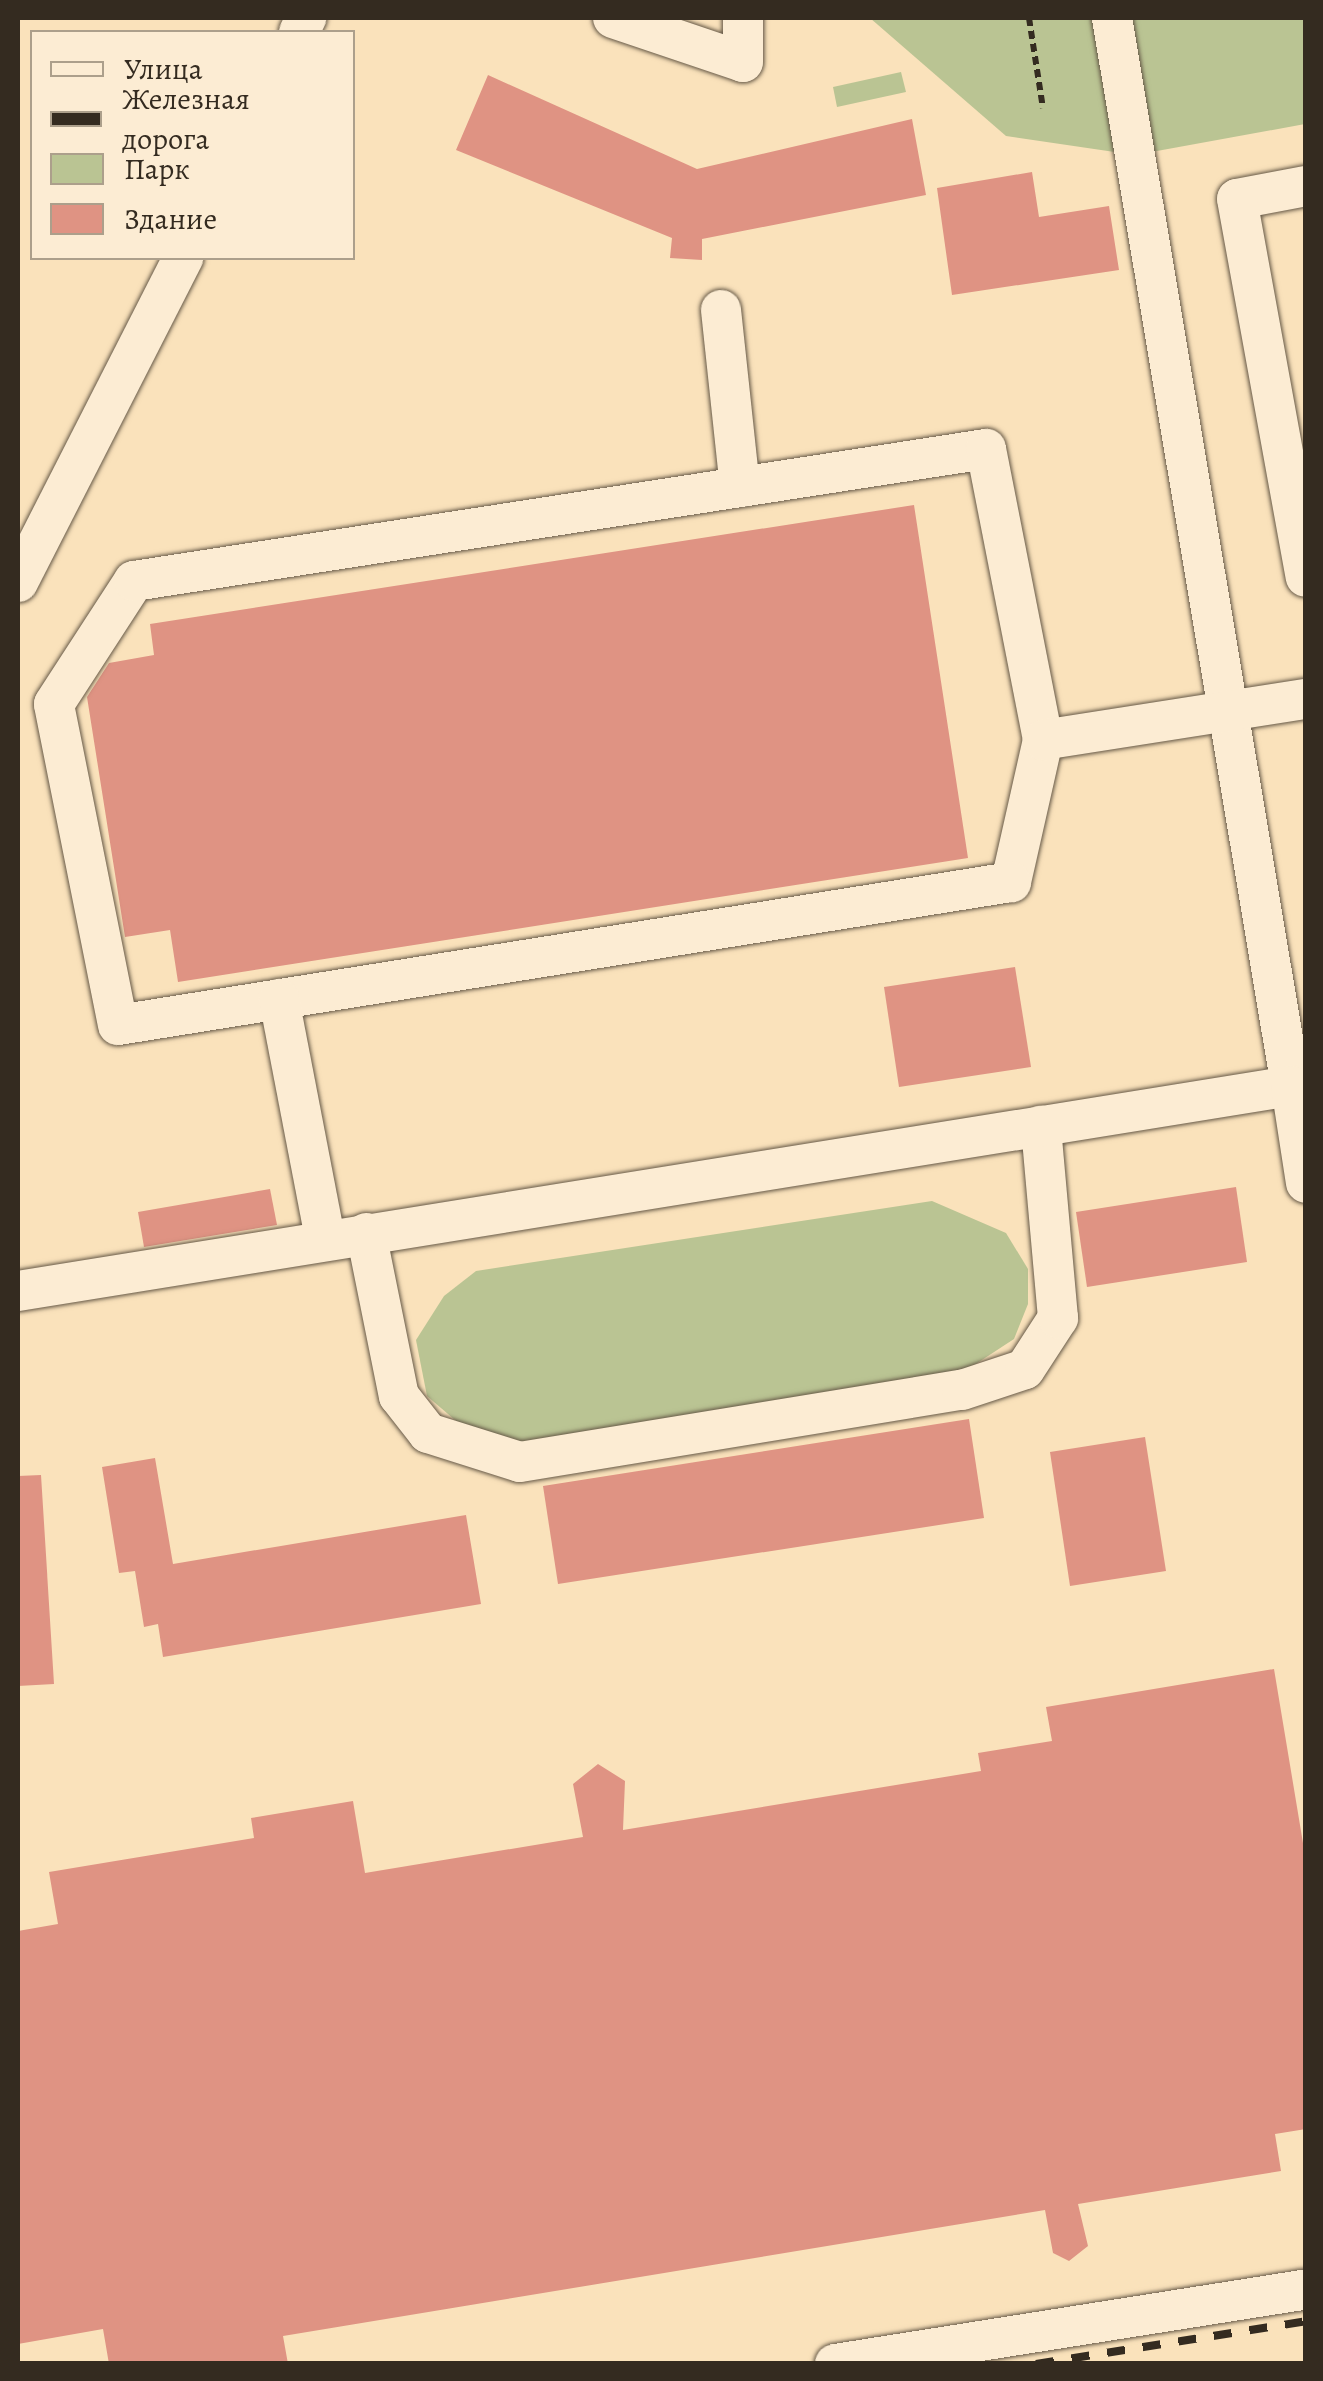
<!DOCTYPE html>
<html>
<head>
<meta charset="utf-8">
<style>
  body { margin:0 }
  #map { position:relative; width:1323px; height:2381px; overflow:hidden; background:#fae2bb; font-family:Alegreya,serif }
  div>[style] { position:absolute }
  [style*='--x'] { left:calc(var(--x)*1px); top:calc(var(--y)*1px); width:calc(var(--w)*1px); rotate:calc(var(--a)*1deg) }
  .green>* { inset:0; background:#bac493 }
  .building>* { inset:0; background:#df9383 }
  .path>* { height:6px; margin-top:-3px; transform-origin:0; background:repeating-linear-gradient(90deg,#342b20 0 8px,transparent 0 13px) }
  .roads { filter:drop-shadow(0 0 2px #665947) drop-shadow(0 0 2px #665947) }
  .minor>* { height:40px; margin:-20px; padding:0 20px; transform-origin:20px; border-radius:20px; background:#fcecd3 }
  .rail>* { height:8px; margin-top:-4px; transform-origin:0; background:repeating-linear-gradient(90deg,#342b20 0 18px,transparent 0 36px) }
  span { translate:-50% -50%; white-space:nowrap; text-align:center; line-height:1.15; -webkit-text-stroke:10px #fcecd3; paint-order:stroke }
  .frame { position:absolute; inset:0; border:20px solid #342b20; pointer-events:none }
  .legend { position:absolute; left:30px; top:30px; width:325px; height:230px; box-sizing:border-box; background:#fcecd3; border:2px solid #ac9f8b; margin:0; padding:12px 18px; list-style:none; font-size:30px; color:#342b20 }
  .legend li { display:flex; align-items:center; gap:20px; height:50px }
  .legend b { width:50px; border:2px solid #ac9f8b }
</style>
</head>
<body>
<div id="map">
  <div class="green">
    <i style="clip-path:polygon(870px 18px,1305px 18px,1305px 124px,1135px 155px,1006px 136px)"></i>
    <i style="clip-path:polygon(901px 72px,906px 92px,837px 107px,833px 87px)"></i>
    <i style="clip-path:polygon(932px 1201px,1006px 1233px,1028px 1269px,1028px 1304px,1014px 1339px,965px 1371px,510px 1446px,462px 1426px,427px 1396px,416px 1340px,444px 1296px,476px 1271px)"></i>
  </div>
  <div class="building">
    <i style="clip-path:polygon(488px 75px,697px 169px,912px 119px,926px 195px,702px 239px,702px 260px,670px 258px,672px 238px,456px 150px)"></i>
    <i style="clip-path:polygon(1032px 172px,1039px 217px,1109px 206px,1119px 270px,952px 295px,937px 188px)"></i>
    <i style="clip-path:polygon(914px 505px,968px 858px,178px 982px,170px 930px,125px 937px,87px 697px,109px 663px,154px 655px,150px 624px)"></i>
    <i style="clip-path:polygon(1015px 967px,1031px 1067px,899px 1087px,884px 987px)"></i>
    <i style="clip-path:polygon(1236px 1187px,1247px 1262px,1087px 1287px,1076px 1212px)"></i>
    <i style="clip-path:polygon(270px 1189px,277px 1225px,144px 1247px,138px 1212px)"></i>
    <i style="clip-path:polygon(969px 1419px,984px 1518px,558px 1584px,543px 1486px)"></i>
    <i style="clip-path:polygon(1145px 1437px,1166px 1571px,1070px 1586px,1050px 1452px)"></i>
    <i style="clip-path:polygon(155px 1458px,173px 1564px,466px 1515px,481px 1604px,163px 1657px,158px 1624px,144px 1627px,135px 1571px,119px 1573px,102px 1467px)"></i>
    <i style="clip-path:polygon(41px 1475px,54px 1684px,18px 1686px,18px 1476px)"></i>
    <i style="clip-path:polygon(1274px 1669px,1306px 1861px,1306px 2129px,1275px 2134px,1281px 2171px,1078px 2204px,1088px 2246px,1069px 2261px,1053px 2253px,1045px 2210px,283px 2336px,288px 2364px,109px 2364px,103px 2329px,18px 2344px,18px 1931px,58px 1924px,49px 1872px,254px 1838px,251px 1818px,353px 1801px,365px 1873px,583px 1837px,573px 1784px,598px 1764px,625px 1781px,623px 1830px,981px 1771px,978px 1753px,1052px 1741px,1046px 1707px)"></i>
  </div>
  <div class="path">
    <i style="--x:1029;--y:18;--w:91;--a:81.2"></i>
  </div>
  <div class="roads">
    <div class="minor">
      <i style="--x:613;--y:18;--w:137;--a:18.7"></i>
      <i style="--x:743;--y:62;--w:44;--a:-90"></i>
      <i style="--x:1112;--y:18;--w:1083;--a:80.49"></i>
      <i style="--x:1291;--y:1086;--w:15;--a:-8"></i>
      <i style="--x:299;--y:32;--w:16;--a:-63"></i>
      <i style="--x:1306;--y:186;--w:70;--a:169.3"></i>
      <i style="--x:1237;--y:199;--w:384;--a:79.7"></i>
      <i style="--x:721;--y:310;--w:178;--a:83.9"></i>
      <i style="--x:18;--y:582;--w:364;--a:-63"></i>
      <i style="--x:1043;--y:740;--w:146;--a:102.7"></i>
      <i style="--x:1011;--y:882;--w:904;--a:170.9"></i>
      <i style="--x:118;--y:1025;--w:327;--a:-101.3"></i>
      <i style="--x:54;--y:704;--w:147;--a:-57"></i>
      <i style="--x:134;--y:581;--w:862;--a:-8.81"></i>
      <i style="--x:986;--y:449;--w:297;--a:78.9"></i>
      <i style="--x:1043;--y:740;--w:266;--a:-8.9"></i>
      <i style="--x:279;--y:999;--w:244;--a:79.1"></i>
      <i style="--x:366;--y:1233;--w:166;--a:78.6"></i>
      <i style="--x:399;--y:1396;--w:47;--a:51.9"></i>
      <i style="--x:428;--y:1433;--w:96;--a:17.5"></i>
      <i style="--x:520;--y:1462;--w:448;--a:-9.3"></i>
      <i style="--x:962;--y:1390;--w:66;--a:-18.4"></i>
      <i style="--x:1025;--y:1369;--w:61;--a:-57.1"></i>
      <i style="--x:1058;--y:1318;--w:193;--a:-95.1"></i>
      <i style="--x:18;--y:1291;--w:1289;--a:-9.15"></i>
      <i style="--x:1291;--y:1086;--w:98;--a:81.2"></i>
      <i style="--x:835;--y:2364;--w:477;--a:-9"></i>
    </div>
  </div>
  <div class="rail">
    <i style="--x:1036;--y:2364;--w:273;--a:-9"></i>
  </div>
  <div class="frame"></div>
  <ul class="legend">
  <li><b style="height:12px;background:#fcecd3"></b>Улица</li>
  <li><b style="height:12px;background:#342b20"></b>Железная дорога</li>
  <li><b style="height:28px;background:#bac493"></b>Парк</li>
  <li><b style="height:28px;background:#df9383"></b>Здание</li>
  </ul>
</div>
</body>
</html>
